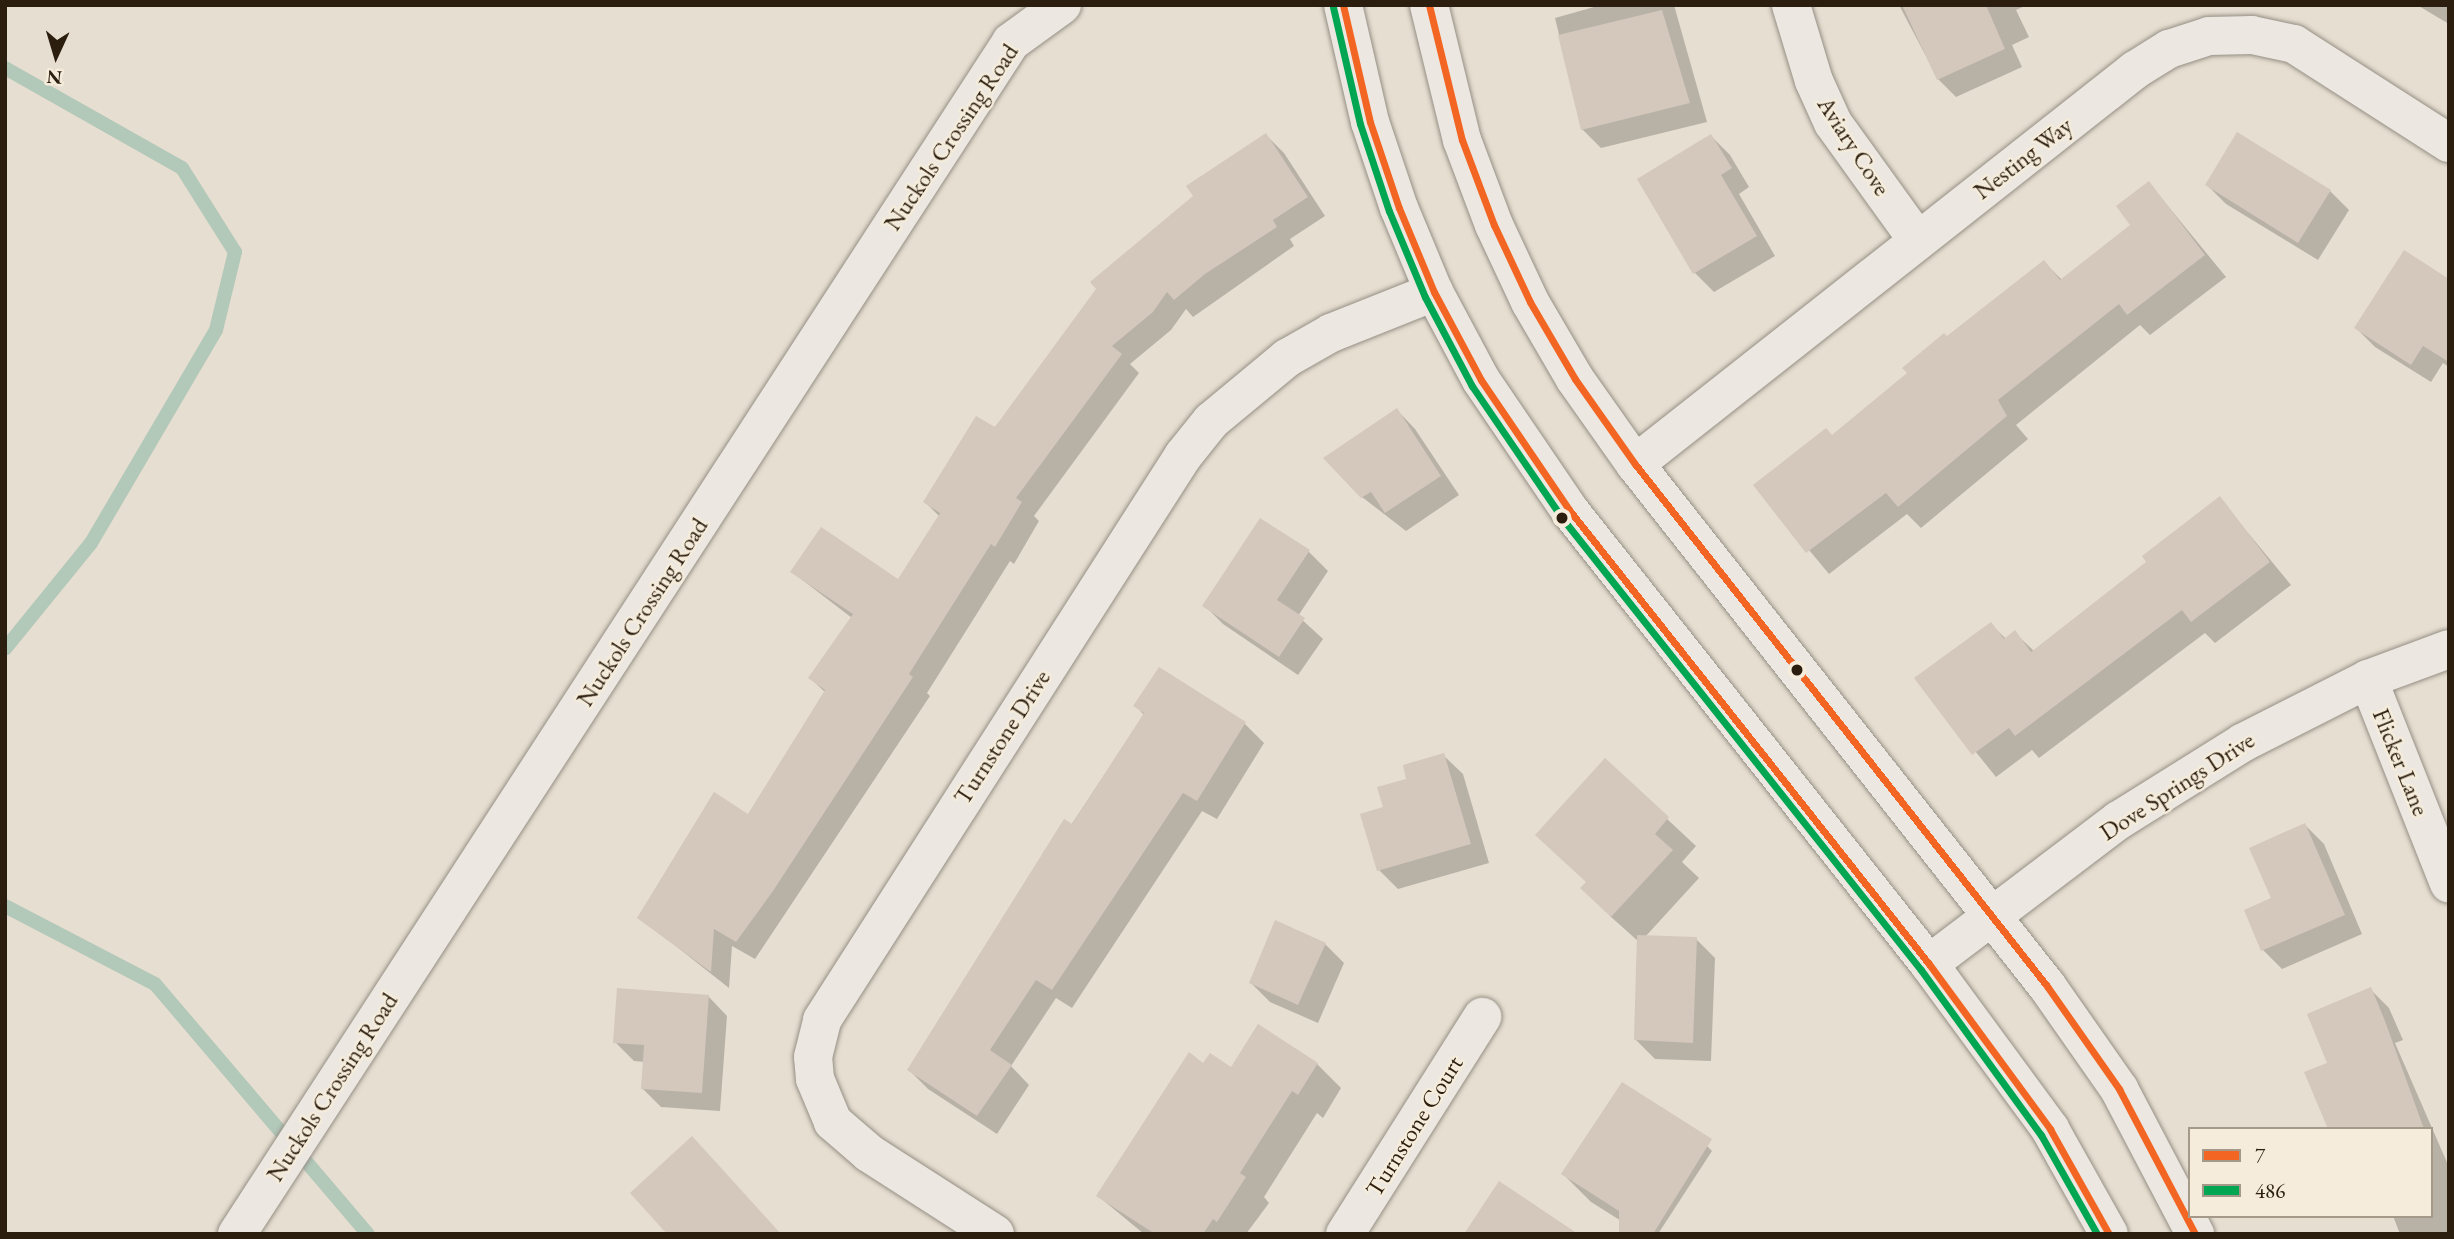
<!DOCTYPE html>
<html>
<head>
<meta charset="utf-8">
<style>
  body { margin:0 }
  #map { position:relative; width:2454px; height:1239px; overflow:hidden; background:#e6ded0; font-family:"EB Garamond",serif }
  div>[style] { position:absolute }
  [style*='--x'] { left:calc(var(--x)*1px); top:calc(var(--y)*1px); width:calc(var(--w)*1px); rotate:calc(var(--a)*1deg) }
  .shadow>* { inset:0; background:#0003 }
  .stream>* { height:14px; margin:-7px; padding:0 7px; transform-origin:7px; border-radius:7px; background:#b2c8b9 }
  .building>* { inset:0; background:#d4c7bb }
  .roads { filter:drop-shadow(0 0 2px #958f85) drop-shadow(0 0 2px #958f85) }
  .minor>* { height:38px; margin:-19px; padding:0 19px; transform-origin:19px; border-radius:19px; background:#ece7e0 }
  .tertiary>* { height:38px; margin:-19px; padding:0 19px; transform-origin:19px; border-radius:19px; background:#ece7e0 }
  .secondary>* { height:38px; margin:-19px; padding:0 19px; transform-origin:19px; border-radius:19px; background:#ece7e0 }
  .bus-1>* { height:7px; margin:-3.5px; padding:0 3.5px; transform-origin:3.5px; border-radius:3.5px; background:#f26522 }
  .bus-2>* { height:7px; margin:-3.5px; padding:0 3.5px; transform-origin:3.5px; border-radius:3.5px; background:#00a651 }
  .dots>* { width:19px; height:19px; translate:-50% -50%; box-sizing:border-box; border:4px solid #f5ecdb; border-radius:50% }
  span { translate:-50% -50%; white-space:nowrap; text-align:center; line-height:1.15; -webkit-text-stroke:5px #f5ecdb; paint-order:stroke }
  .street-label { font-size:24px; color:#2c1e0f }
  .frame { position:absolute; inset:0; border:7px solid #2c1e0f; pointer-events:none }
  .legend { position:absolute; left:2188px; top:1127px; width:245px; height:91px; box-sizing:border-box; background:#f5ecdb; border:2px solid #a59a89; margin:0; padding:9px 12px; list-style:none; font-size:21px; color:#2c1e0f }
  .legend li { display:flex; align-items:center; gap:14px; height:35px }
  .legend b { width:35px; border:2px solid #a59a89 }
  .north { position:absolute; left:21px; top:21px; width:70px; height:70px; -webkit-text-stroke:5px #f5ecdb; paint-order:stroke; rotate:184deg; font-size:19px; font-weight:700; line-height:28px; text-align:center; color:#2c1e0f }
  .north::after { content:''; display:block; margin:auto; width:24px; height:32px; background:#2c1e0f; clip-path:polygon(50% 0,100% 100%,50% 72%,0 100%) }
</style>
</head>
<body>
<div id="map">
  <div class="shadow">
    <i style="clip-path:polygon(1601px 5px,1674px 5px,1707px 122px,1601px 148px,1582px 129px,1555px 18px)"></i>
    <i style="clip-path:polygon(1899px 5px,2027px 5px,2016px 10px,2029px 37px,2012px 45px,2022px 67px,1956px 97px,1938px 79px)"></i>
    <i style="clip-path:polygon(2417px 5px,2449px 5px,2449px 24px)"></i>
    <i style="clip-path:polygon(1266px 135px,1284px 153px,1325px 216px,1290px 239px,1294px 246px,1193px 317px,1186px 309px,1171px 330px,1130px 364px,1139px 373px,1034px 516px,1039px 521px,1014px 564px,1010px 561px,927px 693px,930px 696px,755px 959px,732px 946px,729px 988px,639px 917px,748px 817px,826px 693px,810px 678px,852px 618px,792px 572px,898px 582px,939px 516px,925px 502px)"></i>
    <i style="clip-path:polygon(1711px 136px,1730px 155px,1749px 187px,1739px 194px,1775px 256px,1714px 292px,1695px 273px,1639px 179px)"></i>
    <i style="clip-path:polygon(2149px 183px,2226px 277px,2150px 335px,2140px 325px,2016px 425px,2028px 439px,1921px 528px,1907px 514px,1829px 574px,1755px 485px,1832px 436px,2044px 262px,2062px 280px,2133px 225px)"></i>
    <i style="clip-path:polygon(2207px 185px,2330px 191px,2349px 210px,2318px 260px,2226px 204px)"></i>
    <i style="clip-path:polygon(2449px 281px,2449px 367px,2443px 363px,2431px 382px,2375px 347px,2356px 328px)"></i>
    <i style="clip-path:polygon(1397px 410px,1415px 429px,1459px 495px,1406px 531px,1362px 497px)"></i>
    <i style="clip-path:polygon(2220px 499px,2291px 585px,2215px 643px,2205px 633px,2039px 758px,2032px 750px,1996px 777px,1917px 679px,1991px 624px,2006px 639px,2015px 633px,2034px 651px,2149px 563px)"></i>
    <i style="clip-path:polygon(1261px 520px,1309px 552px,1328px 571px,1298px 616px,1323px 639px,1298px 675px,1223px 624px,1204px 605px)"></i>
    <i style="clip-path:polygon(1159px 669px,1245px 724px,1264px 743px,1217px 819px,1202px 811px,1072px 1008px,1056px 998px,1011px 1066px,1029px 1085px,997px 1134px,928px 1089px,909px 1070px,1144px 715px,1136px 706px)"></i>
    <i style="clip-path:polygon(1443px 755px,1463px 774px,1489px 863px,1398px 889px,1379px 870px,1385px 808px,1408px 780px)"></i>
    <i style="clip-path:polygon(1605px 761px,1696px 846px,1682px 862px,1699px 878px,1645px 937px,1696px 939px,1715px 958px,1711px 1061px,1655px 1059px,1636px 1040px,1639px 942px,1610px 916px,1588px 883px)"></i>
    <i style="clip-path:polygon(2305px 825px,2324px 844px,2362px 934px,2282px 969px,2263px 950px,2246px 911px,2273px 899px)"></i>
    <i style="clip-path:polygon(1325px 944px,1344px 963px,1318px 1023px,1270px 1002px,1251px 983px)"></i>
    <i style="clip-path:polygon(2370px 989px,2389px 1008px,2403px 1040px,2395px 1043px,2449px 1167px,2449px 1234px,2400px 1234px,2393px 1216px,2431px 1216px,2431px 1129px,2361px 1129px,2329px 1064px)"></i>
    <i style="clip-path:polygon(708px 996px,727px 1016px,720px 1111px,661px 1107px,642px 1088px,645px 1062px,634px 1061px,615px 1042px)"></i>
    <i style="clip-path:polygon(1317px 1064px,1341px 1088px,1323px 1118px,1317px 1113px,1264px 1197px,1269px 1203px,1246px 1234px,1144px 1234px,1098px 1196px,1204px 1065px,1231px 1069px)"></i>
    <i style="clip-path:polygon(1684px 1123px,1712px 1151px,1658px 1234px,1642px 1234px,1591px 1202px,1563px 1174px)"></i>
  </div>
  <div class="stream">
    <i style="--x:5;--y:68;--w:203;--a:29.5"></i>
    <i style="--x:182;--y:168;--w:99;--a:57.8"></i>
    <i style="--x:235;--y:252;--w:80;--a:103.7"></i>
    <i style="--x:216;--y:330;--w:247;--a:120.4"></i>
    <i style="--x:91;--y:543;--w:136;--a:129.1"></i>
    <i style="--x:5;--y:906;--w:169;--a:27.5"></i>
    <i style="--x:155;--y:984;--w:328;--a:49.6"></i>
  </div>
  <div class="building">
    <i style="clip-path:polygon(1902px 5px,1986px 5px,2005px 49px,1937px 80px)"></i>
    <i style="clip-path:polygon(1662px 10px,1690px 103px,1581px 130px,1558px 35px)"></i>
    <i style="clip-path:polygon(2237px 132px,2331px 190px,2298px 243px,2205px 185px)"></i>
    <i style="clip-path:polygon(1266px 133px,1308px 197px,1273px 220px,1277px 227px,1205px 274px,1174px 300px,1167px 292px,1153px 312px,1112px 346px,1122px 354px,1016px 498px,1022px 502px,995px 547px,991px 544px,909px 674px,913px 677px,773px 891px,736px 942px,714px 929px,711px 972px,637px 918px,714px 792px,748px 814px,825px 690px,808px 678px,853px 614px,790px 572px,821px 527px,898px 579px,940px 513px,923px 502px,976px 416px,995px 427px,1096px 289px,1090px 282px,1193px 196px,1186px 186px)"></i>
    <i style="clip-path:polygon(1711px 134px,1732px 168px,1721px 175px,1757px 236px,1693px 274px,1637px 179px)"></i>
    <i style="clip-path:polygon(2149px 181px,2205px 255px,2127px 315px,2119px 304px,1998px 400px,2007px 416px,1898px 507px,1886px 493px,1806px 553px,1753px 485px,1826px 428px,1832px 435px,1907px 373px,1902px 368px,1944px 333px,1947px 336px,2044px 260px,2060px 280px,2130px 225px,2116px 206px)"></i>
    <i style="clip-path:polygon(2404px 250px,2449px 279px,2449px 362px,2423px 346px,2411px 365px,2354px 328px)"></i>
    <i style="clip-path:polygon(1397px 408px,1441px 476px,1385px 513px,1371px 492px,1361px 498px,1323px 458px)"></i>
    <i style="clip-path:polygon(2220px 496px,2270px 562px,2191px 622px,2182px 610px,2015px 736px,2009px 728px,1972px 755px,1914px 678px,1991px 622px,2004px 639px,2015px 630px,2031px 652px,2146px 562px,2142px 556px)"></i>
    <i style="clip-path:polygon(1260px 518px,1310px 550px,1277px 600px,1305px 618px,1279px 657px,1202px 606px)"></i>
    <i style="clip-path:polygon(1159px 667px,1246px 722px,1197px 801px,1183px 793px,1052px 990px,1036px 980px,990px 1050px,1012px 1065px,977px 1116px,907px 1070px,1064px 819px,1072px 824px,1144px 713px,1133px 706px)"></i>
    <i style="clip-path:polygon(1444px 753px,1471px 844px,1377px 871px,1360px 814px,1383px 807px,1377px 787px,1406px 779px,1403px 765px)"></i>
    <i style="clip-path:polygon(1605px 758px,1669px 817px,1655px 834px,1673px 850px,1611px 917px,1580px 888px,1586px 882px,1535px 835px)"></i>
    <i style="clip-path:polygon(2305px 823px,2345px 915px,2261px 951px,2244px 910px,2271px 898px,2249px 848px)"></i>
    <i style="clip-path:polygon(1275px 920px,1326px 943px,1298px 1005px,1249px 983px)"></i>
    <i style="clip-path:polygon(1637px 935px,1697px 937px,1693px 1043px,1634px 1040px)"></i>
    <i style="clip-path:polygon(2371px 987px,2385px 1021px,2424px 1129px,2328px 1129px,2304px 1072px,2327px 1063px,2307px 1014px)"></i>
    <i style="clip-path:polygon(617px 988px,709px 995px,702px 1093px,641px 1089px,644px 1045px,613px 1043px)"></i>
    <i style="clip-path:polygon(1258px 1024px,1318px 1063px,1298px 1095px,1292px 1091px,1240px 1173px,1246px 1177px,1217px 1222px,1213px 1219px,1203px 1234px,1155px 1234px,1096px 1196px,1189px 1052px,1203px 1063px,1210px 1053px,1231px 1067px)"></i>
    <i style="clip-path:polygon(1622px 1082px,1712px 1139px,1653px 1234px,1619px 1234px,1619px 1211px,1561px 1174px)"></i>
    <i style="clip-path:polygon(692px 1136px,781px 1234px,667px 1234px,630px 1193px)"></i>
    <i style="clip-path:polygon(1499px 1181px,1578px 1234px,1464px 1234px)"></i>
  </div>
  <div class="roads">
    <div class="minor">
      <i style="--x:1791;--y:5;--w:79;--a:73.2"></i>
      <i style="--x:1814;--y:81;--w:46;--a:65.7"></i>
      <i style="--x:1833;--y:123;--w:145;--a:54.2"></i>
      <i style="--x:1635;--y:464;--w:637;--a:-38.24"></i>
      <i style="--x:2135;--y:70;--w:40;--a:-32"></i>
      <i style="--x:2169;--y:49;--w:42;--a:-18"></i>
      <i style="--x:2209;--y:36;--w:43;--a:-1.3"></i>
      <i style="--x:2252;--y:35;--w:43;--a:12.1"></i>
      <i style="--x:2294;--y:44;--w:184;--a:32.6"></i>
      <i style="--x:2368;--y:679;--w:220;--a:68.4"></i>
      <i style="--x:995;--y:1234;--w:150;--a:-147.3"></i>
      <i style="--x:869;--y:1153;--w:48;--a:-139.3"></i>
      <i style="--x:833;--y:1122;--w:47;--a:-112.7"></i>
      <i style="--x:815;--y:1079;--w:22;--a:-95"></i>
      <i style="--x:813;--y:1057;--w:38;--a:-76"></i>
      <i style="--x:822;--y:1020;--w:670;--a:-57.38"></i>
      <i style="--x:1183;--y:456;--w:45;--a:-51.3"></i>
      <i style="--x:1211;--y:421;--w:99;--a:-39.7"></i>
      <i style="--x:1287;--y:358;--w:51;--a:-29.6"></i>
      <i style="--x:1331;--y:333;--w:111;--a:-21.7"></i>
      <i style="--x:1345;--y:1234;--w:257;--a:-57.7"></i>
    </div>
    <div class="tertiary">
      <i style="--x:1929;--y:964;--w:238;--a:-37.2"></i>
      <i style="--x:2119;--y:820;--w:145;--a:-32"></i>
      <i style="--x:2242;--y:743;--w:141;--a:-26.9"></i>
      <i style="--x:2368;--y:679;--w:86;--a:-20.3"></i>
      <i style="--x:237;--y:1234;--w:1421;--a:-57"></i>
      <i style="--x:1011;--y:42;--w:63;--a:-36"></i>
    </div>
    <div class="secondary">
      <i style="--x:1343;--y:5;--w:120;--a:77"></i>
      <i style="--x:1370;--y:122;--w:91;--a:71.4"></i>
      <i style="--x:1399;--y:208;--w:91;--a:67.4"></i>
      <i style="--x:1434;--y:292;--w:100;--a:61.9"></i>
      <i style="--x:1481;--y:380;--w:158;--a:55.8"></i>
      <i style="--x:1570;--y:511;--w:578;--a:51.6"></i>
      <i style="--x:1929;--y:964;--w:205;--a:53.7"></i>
      <i style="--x:2050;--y:1129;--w:120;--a:60.7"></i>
      <i style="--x:1429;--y:5;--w:139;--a:76.3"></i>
      <i style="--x:1462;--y:140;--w:91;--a:69.4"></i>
      <i style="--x:1494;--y:225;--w:85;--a:64.9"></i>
      <i style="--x:1530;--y:302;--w:89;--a:59.7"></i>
      <i style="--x:1575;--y:379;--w:104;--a:54.8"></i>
      <i style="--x:1635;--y:464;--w:665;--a:51.72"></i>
      <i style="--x:2047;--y:986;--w:126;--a:55"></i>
      <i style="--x:2119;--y:1089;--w:164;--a:62.3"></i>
    </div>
  </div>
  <div class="bus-1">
    <i style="--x:1343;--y:5;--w:120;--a:77"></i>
    <i style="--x:1370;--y:122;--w:91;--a:71.4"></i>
    <i style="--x:1399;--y:208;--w:91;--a:67.4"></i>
    <i style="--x:1434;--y:292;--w:100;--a:61.9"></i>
    <i style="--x:1481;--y:380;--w:158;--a:55.8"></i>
    <i style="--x:1570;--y:511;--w:578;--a:51.6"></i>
    <i style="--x:1929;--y:964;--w:205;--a:53.7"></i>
    <i style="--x:2050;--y:1129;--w:120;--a:60.7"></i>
    <i style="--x:1429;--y:5;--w:139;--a:76.3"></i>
    <i style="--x:1462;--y:140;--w:91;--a:69.4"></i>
    <i style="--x:1494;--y:225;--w:85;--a:64.9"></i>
    <i style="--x:1530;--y:302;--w:89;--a:59.7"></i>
    <i style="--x:1575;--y:379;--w:104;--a:54.8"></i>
    <i style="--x:1635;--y:464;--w:665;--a:51.72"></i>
    <i style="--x:2047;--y:986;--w:126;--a:55"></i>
    <i style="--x:2119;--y:1089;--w:164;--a:62.3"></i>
  </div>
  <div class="bus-2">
    <i style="--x:1333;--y:7;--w:120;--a:77"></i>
    <i style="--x:1360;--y:124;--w:92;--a:71.6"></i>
    <i style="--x:1389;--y:211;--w:93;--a:67.3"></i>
    <i style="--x:1425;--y:297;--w:101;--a:62.2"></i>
    <i style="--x:1472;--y:386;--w:160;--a:55.7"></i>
    <i style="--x:1562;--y:518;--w:577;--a:51.54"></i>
    <i style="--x:1921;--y:970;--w:204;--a:54"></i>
    <i style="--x:2041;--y:1135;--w:114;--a:60.5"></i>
  </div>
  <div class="dots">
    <i style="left:1562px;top:518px;background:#2c1e0f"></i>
    <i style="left:1797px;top:670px;background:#2c1e0f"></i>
  </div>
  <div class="street-label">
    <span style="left:951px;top:137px;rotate:-56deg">Nuckols Crossing Road</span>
    <span style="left:1854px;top:146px;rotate:57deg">Aviary Cove</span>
    <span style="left:2023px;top:158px;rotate:-38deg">Nesting Way</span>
    <span style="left:642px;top:612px;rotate:-57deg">Nuckols Crossing Road</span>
    <span style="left:1002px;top:737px;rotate:-57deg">Turnstone Drive</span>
    <span style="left:2401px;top:762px;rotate:68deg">Flicker Lane</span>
    <span style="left:2177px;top:786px;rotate:-33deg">Dove Springs Drive</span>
    <span style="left:332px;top:1087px;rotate:-57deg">Nuckols Crossing Road</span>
    <span style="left:1414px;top:1126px;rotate:-58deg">Turnstone Court</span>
  </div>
  <div class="frame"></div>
  <ul class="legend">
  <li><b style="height:9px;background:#f26522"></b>7</li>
  <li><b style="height:9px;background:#00a651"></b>486</li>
  </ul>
  <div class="north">N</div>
</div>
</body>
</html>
